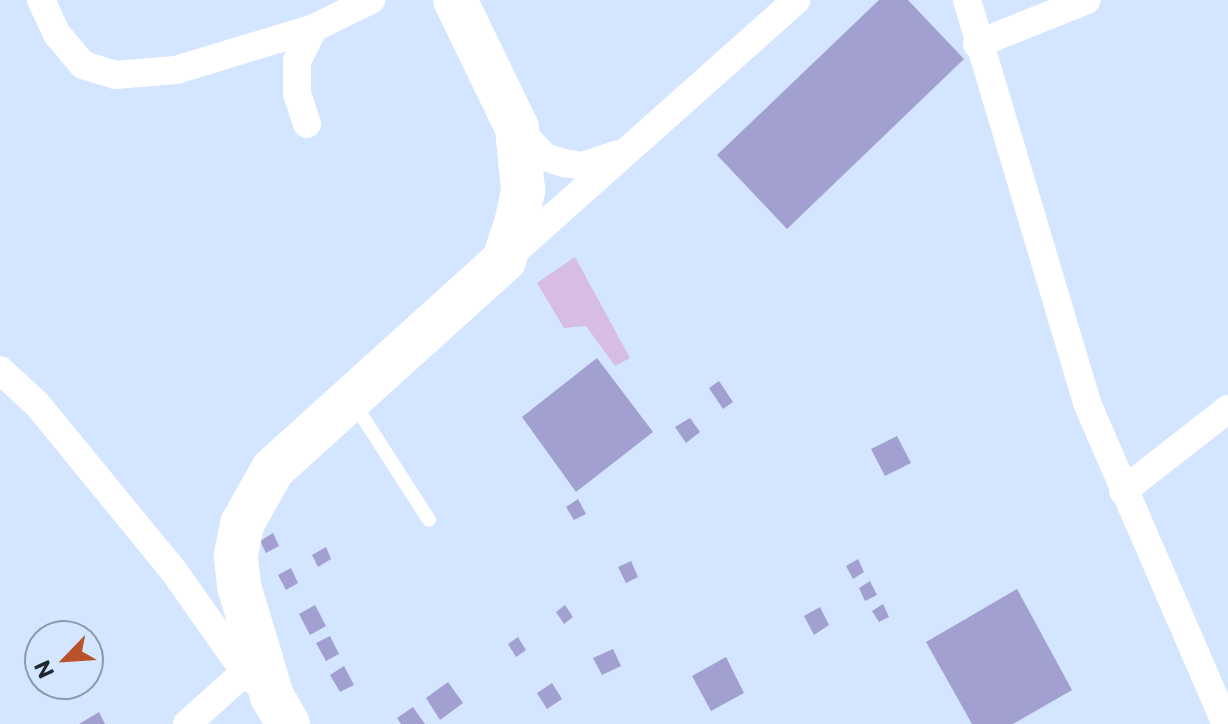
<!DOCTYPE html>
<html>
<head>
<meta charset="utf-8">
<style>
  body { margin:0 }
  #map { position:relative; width:1228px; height:724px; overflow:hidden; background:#d4e5ff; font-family:Commissioner,sans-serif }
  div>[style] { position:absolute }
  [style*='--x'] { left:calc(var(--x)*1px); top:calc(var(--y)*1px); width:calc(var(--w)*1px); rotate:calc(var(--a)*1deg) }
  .green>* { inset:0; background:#d7bde3 }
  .building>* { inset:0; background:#a2a0d0 }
  .service>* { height:14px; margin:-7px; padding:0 7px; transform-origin:7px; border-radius:7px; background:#fff }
  .minor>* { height:28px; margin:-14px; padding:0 14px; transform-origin:14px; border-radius:14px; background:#fff }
  .primary>* { height:44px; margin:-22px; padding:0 22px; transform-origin:22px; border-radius:22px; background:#fff }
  span { translate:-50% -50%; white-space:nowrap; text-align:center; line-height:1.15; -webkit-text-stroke:7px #d4e5ff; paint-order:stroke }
  .north { position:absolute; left:24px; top:620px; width:80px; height:80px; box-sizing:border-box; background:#d4e5ff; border:2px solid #8c99ad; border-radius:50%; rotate:245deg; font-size:22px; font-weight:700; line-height:32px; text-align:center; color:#212831 }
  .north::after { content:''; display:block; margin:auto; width:28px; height:36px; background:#b95229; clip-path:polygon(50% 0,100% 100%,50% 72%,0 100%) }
</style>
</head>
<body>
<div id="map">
  <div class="green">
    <i style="clip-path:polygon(575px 257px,630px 358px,615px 366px,586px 326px,564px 328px,537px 283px)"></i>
  </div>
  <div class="building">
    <i style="clip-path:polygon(879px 0,908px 0,964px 59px,787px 229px,717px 155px)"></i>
    <i style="clip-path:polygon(597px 358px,653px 432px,576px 492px,522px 417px)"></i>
    <i style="clip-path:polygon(719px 381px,733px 402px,723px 409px,709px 388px)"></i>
    <i style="clip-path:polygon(690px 418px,700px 432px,686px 443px,675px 427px)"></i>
    <i style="clip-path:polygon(897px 436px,911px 463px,885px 476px,871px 449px)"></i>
    <i style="clip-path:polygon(578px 499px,586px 514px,574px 520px,566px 507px)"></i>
    <i style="clip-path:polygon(273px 533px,279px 546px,266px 553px,260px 541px)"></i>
    <i style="clip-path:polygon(326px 547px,331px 559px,318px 567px,312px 555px)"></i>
    <i style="clip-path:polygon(858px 559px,864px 572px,853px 579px,846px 566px)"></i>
    <i style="clip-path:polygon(631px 561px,638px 577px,626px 583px,618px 567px)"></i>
    <i style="clip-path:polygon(291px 568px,298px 583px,286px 590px,278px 575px)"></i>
    <i style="clip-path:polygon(870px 581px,877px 595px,865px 601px,859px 588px)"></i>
    <i style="clip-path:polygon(1017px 589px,1072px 690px,1013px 724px,972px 724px,926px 642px)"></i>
    <i style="clip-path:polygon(883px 604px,889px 617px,879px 622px,872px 611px)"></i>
    <i style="clip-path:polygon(315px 605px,326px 626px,310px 635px,299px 614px)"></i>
    <i style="clip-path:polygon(565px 605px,573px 617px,564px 624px,556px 612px)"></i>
    <i style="clip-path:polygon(820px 607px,829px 625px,814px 635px,804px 616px)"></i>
    <i style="clip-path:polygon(330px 636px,339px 654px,326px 661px,316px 643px)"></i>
    <i style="clip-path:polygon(518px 637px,526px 650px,516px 657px,508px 644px)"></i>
    <i style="clip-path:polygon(613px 649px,621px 666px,602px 675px,593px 658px)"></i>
    <i style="clip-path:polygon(726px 657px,744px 693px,711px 711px,692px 676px)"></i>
    <i style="clip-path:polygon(344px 666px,354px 685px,340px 692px,330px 675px)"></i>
    <i style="clip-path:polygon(448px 682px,463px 703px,440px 720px,426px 698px)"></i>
    <i style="clip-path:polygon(552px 683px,562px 699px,547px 709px,537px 693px)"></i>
    <i style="clip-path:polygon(413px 707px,425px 724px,401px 724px,397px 718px)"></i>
    <i style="clip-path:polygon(99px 712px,105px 724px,79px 724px)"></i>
  </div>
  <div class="service">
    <i style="--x:353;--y:402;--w:140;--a:57.2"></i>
  </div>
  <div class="minor">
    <i style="--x:41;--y:0;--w:38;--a:65"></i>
    <i style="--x:57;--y:34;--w:40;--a:50"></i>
    <i style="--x:83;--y:65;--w:34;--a:17"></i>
    <i style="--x:115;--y:75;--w:61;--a:-4.7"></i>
    <i style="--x:176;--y:70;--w:144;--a:-16.9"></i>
    <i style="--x:967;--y:0;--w:420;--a:73.4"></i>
    <i style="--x:1087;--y:403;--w:350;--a:66.6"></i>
    <i style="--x:977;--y:44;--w:118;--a:-21.8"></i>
    <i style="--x:307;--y:124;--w:32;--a:-108"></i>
    <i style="--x:297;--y:94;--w:33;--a:-90"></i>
    <i style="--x:297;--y:61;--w:37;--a:-63"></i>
    <i style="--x:314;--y:28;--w:64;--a:-26.2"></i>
    <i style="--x:517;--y:128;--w:40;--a:46"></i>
    <i style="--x:545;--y:157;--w:20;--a:18"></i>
    <i style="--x:564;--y:163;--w:19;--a:9"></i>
    <i style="--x:583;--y:166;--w:36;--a:-19"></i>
    <i style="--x:508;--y:257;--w:386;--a:-41.7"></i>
    <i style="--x:0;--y:370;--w:50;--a:42.6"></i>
    <i style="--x:37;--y:404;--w:215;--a:50.7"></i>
    <i style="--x:173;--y:570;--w:125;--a:54.8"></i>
    <i style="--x:245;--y:672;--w:27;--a:42"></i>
    <i style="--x:1123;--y:491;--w:133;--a:-38"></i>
    <i style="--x:187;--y:724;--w:78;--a:-41.9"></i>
  </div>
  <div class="primary">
    <i style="--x:288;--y:724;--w:32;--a:-120"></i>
    <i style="--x:272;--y:696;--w:115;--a:-106.7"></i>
    <i style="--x:239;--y:586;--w:31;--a:-96"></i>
    <i style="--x:236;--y:555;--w:32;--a:-79"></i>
    <i style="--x:242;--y:524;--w:63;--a:-60.6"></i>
    <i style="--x:273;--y:469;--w:312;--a:-42.1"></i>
    <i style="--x:504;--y:260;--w:38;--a:-72"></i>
    <i style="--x:516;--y:224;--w:35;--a:-78"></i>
    <i style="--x:523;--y:190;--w:62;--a:-95.5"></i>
    <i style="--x:517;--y:128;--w:142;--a:-115.8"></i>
  </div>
  <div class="north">N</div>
</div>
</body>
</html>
